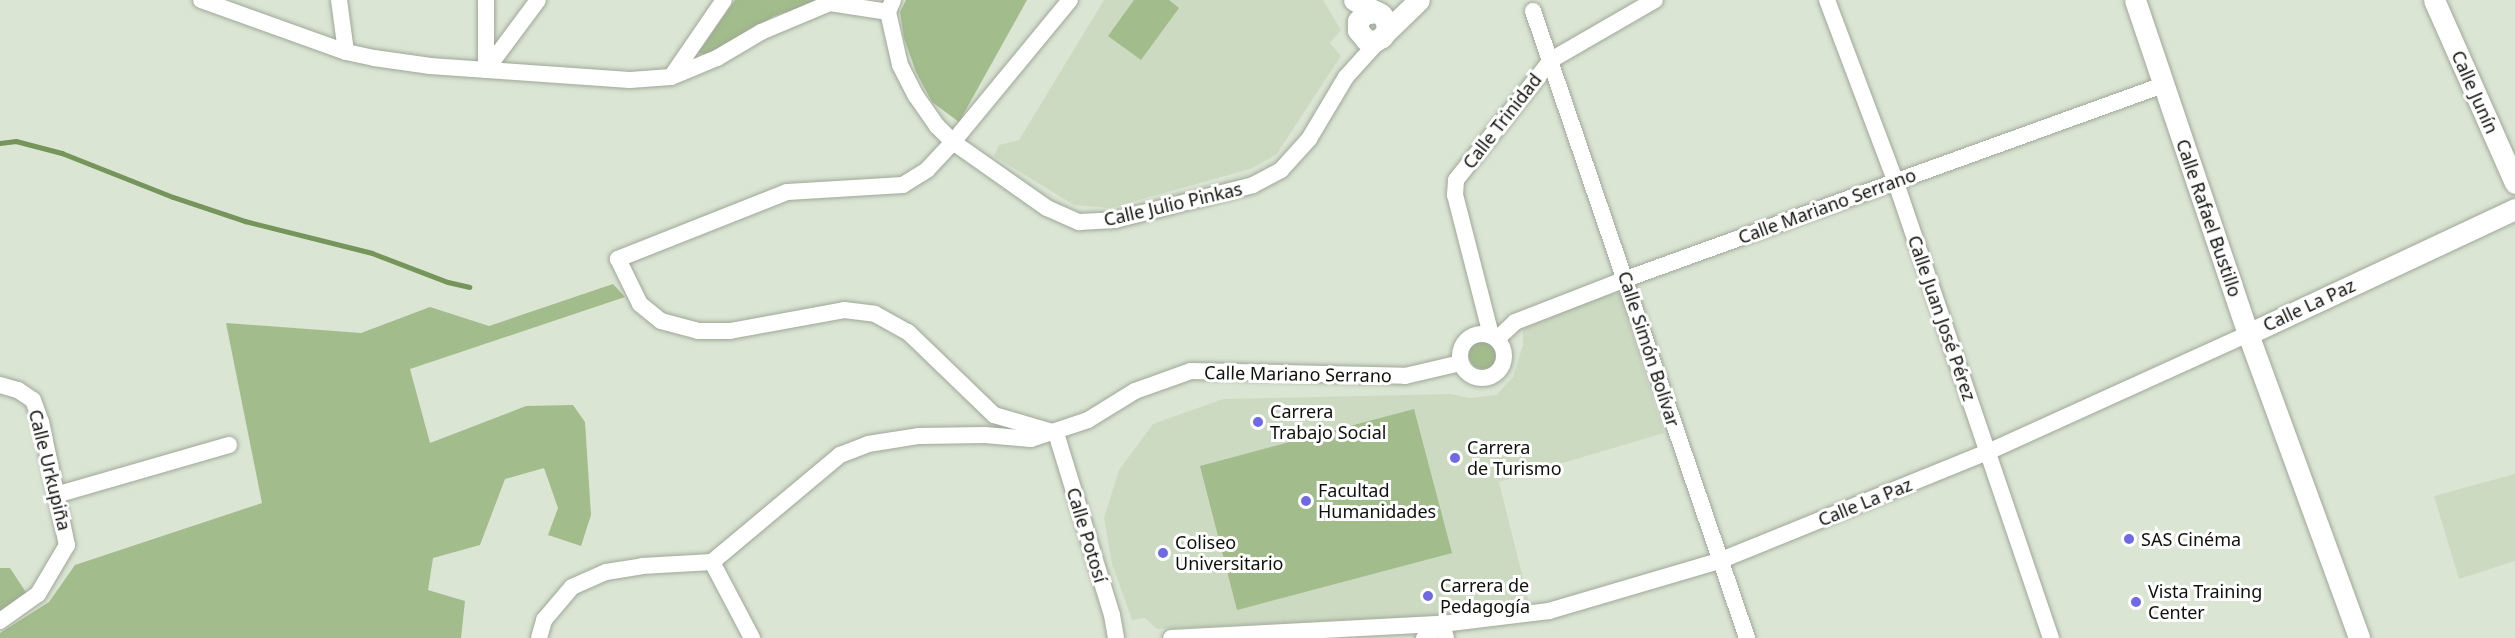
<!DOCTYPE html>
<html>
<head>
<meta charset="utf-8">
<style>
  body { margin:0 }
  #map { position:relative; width:2515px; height:638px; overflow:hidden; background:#dbe5d4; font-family:"Noto Sans",sans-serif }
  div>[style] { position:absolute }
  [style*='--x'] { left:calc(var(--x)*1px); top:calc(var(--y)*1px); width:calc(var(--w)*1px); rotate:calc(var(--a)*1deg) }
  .built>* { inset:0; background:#cddac2 }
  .green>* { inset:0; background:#a2bc8c }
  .round { border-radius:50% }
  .stream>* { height:4.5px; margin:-2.25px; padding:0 2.25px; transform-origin:2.25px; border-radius:2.25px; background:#76955b }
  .roads { filter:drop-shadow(0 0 2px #9fa898) drop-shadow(0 0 2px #9fa898) }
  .minor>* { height:16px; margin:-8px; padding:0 8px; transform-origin:8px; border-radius:8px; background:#fff }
  .minor>.ring { margin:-8px; padding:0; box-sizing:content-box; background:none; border:16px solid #fff; border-radius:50% }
  .major>* { height:21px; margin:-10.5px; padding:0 10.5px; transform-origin:10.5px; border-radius:10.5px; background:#fff }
  .dots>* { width:16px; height:16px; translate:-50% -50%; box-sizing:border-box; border:3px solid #fff; border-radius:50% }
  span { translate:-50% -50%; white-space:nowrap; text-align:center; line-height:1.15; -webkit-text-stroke:6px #fff; paint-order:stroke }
  .street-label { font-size:18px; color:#0e110c }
  .poi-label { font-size:18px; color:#0e110c }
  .left { translate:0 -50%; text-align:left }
</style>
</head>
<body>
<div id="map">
  <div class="built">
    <i style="clip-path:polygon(1104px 0,1323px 0,1341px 30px,1330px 43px,1341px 56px,1276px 155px,1250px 169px,1110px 208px,1074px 205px,994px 156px,999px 145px,1019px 140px)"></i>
    <i style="clip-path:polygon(1619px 294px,1664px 433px,1499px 482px,1530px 606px,1453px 615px,1157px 629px,1145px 618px,1132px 620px,1112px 564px,1104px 518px,1119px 470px,1153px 424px,1223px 399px,1451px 394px,1469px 398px,1496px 395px,1513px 377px,1523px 345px,1523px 329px,1606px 295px)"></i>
    <i style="clip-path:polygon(2515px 474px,2515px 561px,2459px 579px,2434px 496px)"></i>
  </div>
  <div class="green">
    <i style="clip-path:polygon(735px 0,824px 0,774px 16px,716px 51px,704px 54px,698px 53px)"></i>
    <i style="clip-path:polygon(906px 0,1027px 0,959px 122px,932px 102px,916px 72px,904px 38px,900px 12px)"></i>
    <i style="clip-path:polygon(1134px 0,1169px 0,1179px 8px,1141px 60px,1108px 36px)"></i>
    <i style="clip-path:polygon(613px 284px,625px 297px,410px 369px,430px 443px,526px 406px,573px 405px,585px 422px,591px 515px,581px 546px,548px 535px,558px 508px,544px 468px,505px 479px,480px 545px,433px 558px,428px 590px,465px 601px,461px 638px,0 638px,0 633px,49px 602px,75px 565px,262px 503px,226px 323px,361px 333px,430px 307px,489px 326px)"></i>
    <i class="round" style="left:1469px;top:341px;width:28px;height:28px"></i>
    <i style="clip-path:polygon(1414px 409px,1452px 553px,1237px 610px,1200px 466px)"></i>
    <i style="clip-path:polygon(0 568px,10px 568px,27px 594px,0 612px)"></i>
  </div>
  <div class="stream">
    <i style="--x:0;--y:143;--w:16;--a:-7"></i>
    <i style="--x:16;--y:141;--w:48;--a:14.6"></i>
    <i style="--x:62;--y:153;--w:119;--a:21.6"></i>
    <i style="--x:173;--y:197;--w:76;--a:18.4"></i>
    <i style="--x:245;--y:221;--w:131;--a:14.1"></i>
    <i style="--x:372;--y:253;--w:81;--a:20.9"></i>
    <i style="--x:448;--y:282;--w:22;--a:13"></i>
  </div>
  <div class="roads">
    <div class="minor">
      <i style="--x:201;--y:0;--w:154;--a:19.7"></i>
      <i style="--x:346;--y:52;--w:29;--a:12"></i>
      <i style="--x:374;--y:58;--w:57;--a:8.1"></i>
      <i style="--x:430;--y:66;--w:200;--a:4"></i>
      <i style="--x:630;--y:80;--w:41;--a:-4.2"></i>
      <i style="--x:671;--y:77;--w:50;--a:-22.4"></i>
      <i style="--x:717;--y:58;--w:51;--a:-30.6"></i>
      <i style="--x:761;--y:32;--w:75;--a:-22.8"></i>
      <i style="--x:830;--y:3;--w:59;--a:8.8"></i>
      <i style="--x:339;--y:0;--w:52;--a:82.3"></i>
      <i style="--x:893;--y:0;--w:13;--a:113"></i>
      <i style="--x:888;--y:12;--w:54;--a:77.2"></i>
      <i style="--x:900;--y:65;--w:35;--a:63"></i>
      <i style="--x:916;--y:96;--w:37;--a:55"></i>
      <i style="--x:937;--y:126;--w:23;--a:45"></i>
      <i style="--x:953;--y:142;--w:115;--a:35.1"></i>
      <i style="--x:1047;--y:208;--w:35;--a:24"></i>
      <i style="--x:1079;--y:222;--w:36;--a:-3"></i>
      <i style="--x:1115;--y:220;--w:142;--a:-14.2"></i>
      <i style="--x:1253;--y:185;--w:32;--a:-28"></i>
      <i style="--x:1281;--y:170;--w:42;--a:-47.9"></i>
      <i style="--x:1309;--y:139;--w:72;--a:-59.2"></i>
      <i style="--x:1346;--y:77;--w:54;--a:-48"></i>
      <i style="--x:1070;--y:0;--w:184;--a:129.5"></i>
      <i style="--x:953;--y:142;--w:38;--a:133"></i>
      <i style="--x:927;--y:170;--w:28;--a:148"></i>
      <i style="--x:903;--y:185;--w:116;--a:176.5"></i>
      <i style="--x:787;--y:192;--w:182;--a:158.4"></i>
      <i style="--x:618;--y:259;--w:50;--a:63.9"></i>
      <i style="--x:640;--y:304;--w:27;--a:39"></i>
      <i style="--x:661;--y:321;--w:38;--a:15"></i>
      <i style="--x:698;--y:331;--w:32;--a:0"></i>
      <i style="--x:730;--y:331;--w:116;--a:-10.4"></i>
      <i style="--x:844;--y:310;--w:31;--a:7"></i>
      <i style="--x:875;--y:314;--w:38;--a:29"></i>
      <i style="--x:908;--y:332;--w:120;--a:44"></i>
      <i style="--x:994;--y:415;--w:65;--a:16.2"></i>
      <i style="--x:1056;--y:433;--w:190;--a:72.9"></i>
      <i style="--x:1112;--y:615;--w:23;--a:80"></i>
      <i style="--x:1827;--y:0;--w:192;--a:69.3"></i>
      <i style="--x:1895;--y:180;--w:484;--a:71.2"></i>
      <i style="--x:1533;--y:11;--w:663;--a:71.15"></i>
      <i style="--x:486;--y:70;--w:87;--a:-53.4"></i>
      <i style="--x:486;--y:70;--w:70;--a:-90"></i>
      <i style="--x:671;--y:77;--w:93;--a:-55.5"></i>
      <i class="ring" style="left:1460px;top:334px;width:28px;height:28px"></i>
      <i style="--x:1491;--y:335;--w:145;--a:-104.4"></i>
      <i style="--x:1455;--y:195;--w:15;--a:-86"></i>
      <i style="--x:1456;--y:180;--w:153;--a:-51.6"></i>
      <i style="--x:1551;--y:60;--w:120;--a:-30"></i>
      <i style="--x:1497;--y:339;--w:25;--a:-43"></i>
      <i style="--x:1515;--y:322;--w:119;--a:-21.2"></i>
      <i style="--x:1626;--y:279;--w:571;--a:-19.86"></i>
      <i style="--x:0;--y:385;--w:19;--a:16"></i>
      <i style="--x:18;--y:390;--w:18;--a:34"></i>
      <i style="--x:33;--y:400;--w:23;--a:70"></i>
      <i style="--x:41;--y:422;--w:126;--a:78.1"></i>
      <i style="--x:67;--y:545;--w:57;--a:120.6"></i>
      <i style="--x:38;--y:594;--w:47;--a:144.6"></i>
      <i style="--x:59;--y:494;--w:177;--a:-16.1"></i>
      <i style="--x:712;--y:562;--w:86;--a:62.2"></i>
      <i style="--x:539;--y:638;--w:19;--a:-74"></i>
      <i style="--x:544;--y:620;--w:43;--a:-49.7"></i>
      <i style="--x:572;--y:587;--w:37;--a:-24"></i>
      <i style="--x:606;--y:572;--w:36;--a:-9"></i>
      <i style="--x:642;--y:566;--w:70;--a:-3.3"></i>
      <i style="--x:712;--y:562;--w:167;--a:-39.9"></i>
      <i style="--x:840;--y:455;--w:30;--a:-21"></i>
      <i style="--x:868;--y:444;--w:52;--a:-8.9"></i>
      <i style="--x:919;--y:436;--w:66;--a:-0.9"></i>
      <i style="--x:985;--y:435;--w:46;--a:5"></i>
      <i style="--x:1031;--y:439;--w:60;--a:-18.4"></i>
      <i style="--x:1088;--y:420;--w:55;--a:-31.7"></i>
      <i style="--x:1135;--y:391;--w:59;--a:-19.7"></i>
      <i style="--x:1191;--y:371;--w:214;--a:1.3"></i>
      <i style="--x:1405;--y:376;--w:57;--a:-13.1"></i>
      <i style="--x:1171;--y:638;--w:271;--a:-3"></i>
      <i style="--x:1442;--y:624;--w:108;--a:-6.9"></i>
      <i style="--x:1549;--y:611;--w:177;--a:-16.4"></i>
      <i style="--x:1719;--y:561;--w:290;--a:-22.1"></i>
      <i style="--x:1988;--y:452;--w:286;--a:-24.4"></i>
      <i style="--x:1424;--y:638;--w:23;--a:-38"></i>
      <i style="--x:1442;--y:624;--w:15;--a:74"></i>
    </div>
    <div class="major">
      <i style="--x:1354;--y:0;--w:26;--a:28"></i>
      <i style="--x:1377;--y:12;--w:4;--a:27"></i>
      <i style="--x:1381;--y:14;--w:9;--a:54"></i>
      <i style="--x:1386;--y:21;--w:9;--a:84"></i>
      <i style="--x:1387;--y:30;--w:9;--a:126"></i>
      <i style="--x:1382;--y:37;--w:8;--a:150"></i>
      <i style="--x:1375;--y:41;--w:9;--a:-174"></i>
      <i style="--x:1366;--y:40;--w:13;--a:-129"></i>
      <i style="--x:1358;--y:30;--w:9;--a:-90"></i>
      <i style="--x:1358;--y:21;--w:9;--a:-49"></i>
      <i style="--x:1364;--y:14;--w:13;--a:-9"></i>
      <i style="--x:2135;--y:0;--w:353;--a:71.3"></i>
      <i style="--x:2248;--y:334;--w:324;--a:69.9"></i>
      <i style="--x:2434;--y:0;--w:200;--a:66.1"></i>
      <i style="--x:1385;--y:33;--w:47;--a:-44.1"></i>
      <i style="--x:2248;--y:334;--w:295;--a:-25.1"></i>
    </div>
  </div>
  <div class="dots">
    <i style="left:1258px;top:422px;background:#6f6ae4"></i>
    <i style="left:1455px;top:458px;background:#6f6ae4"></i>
    <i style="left:1306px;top:501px;background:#6f6ae4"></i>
    <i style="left:2129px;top:539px;background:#6f6ae4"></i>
    <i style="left:1163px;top:553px;background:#6f6ae4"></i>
    <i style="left:1428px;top:596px;background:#6f6ae4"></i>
    <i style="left:2136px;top:602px;background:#6f6ae4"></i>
  </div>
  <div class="street-label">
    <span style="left:2475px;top:92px;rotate:66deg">Calle Junín</span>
    <span style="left:1502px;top:121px;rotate:-52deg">Calle Trinidad</span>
    <span style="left:1173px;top:204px;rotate:-13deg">Calle Julio Pinkas</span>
    <span style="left:1827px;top:206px;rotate:-20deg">Calle Mariano Serrano</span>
    <span style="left:2209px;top:218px;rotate:71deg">Calle Rafael Bustillo</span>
    <span style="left:2309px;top:305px;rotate:-25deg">Calle La Paz</span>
    <span style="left:1942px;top:318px;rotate:71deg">Calle Juan José Pérez</span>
    <span style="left:1649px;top:349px;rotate:72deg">Calle Simón Bolívar</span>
    <span style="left:1298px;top:374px;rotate:1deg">Calle Mariano Serrano</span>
    <span style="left:50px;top:470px;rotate:76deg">Calle Urkupiña</span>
    <span style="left:1865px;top:502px;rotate:-22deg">Calle La Paz</span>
    <span style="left:1087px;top:535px;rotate:73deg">Calle Potosí</span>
  </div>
  <div class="poi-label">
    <span class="left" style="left:1270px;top:422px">Carrera<br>Trabajo Social</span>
    <span class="left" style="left:1467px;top:458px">Carrera<br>de Turismo</span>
    <span class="left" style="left:1318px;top:501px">Facultad<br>Humanidades</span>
    <span class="left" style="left:2141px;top:539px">SAS Cinéma</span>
    <span class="left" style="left:1175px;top:553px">Coliseo<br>Universitario</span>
    <span class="left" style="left:1440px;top:596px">Carrera de<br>Pedagogía</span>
    <span class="left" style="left:2148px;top:602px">Vista Training<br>Center</span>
  </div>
</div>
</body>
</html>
